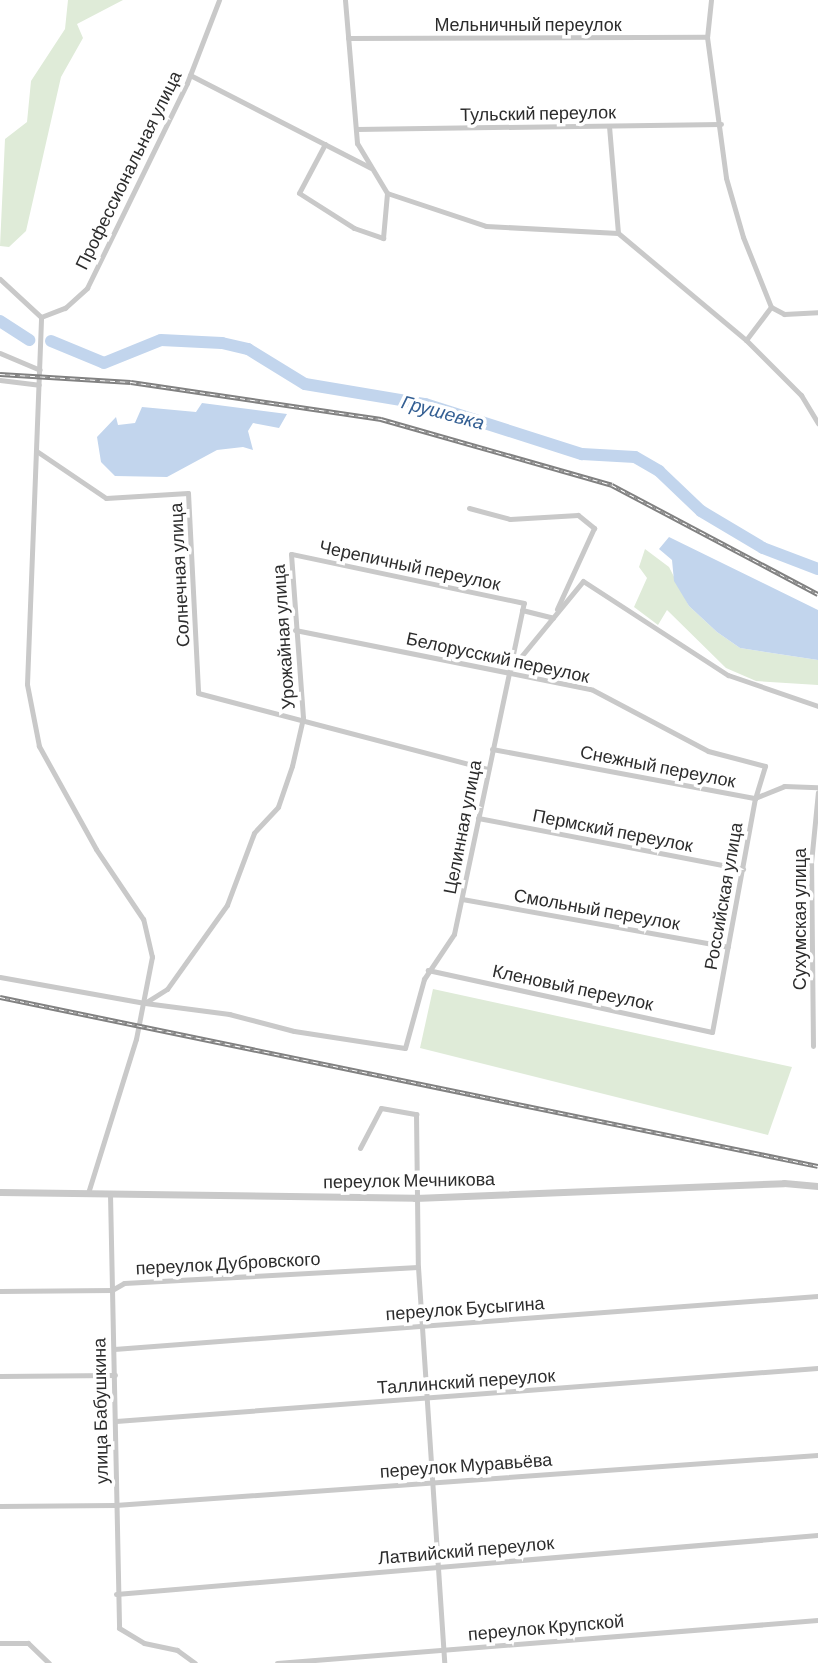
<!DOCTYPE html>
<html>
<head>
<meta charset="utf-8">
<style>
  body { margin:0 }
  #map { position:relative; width:818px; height:1663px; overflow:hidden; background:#fff; font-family:Barlow,sans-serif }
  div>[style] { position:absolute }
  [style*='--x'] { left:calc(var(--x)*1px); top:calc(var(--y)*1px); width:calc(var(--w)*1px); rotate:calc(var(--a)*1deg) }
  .green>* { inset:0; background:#dfebd8 }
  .water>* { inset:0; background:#c2d5ed }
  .river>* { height:12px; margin:-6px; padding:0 6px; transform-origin:6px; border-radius:6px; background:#c2d5ed }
  .minor>* { height:5px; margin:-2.5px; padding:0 2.5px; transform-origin:2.5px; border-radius:2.5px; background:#c9c9c9 }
  .tertiary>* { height:7px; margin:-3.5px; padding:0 3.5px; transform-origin:3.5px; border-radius:3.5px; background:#c9c9c9 }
  .rail>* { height:4.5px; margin-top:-2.25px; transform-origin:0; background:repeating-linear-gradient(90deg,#fff 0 5px,#818181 0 10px); box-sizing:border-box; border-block:2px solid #818181 }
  span { translate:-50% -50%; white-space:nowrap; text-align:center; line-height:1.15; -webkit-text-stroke:7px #fff; paint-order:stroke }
  .street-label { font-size:18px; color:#2c2c2c }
  .water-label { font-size:19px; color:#345f93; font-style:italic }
</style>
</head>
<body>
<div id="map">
  <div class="green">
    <i style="clip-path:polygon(68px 0,123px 0,77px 24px,83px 38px,61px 77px,26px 231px,9px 247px,0 246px,5px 139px,27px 122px,31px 81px,65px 29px)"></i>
    <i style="clip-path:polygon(645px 549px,669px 567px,689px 606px,717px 632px,740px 648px,818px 660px,818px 685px,756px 681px,726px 668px,667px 610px,658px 625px,634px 607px,647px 578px,639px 567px)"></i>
    <i style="clip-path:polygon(433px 989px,792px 1067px,768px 1135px,420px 1048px)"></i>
  </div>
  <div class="water">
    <i style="clip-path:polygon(202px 403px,287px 414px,279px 428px,253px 423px,248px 431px,253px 450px,243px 447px,217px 450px,167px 477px,115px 476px,101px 462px,97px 437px,116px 417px,118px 425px,135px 423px,142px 407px,196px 412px)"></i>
    <i style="clip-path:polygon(669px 537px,818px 610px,818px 660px,740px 648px,717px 632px,689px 606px,674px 581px,672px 560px,659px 549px)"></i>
  </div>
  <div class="river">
    <i style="--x:0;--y:321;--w:35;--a:33"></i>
    <i style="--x:51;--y:341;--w:57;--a:22.5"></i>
    <i style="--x:104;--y:363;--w:61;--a:-22"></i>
    <i style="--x:161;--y:340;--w:61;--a:2.8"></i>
    <i style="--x:222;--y:343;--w:27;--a:13"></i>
    <i style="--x:248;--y:349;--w:67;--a:31.6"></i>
    <i style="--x:305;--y:384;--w:122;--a:9.5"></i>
    <i style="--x:425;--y:404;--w:165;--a:17.7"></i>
    <i style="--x:582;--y:454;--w:53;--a:3.2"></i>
    <i style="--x:635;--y:457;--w:28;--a:30"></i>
    <i style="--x:659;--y:471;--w:58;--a:43.6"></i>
    <i style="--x:701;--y:511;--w:72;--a:30.8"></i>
    <i style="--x:763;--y:548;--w:59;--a:20.9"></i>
  </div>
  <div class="minor">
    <i style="--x:345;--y:0;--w:144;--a:85.2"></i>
    <i style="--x:357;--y:143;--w:58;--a:59"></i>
    <i style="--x:387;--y:193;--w:104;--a:18.4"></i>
    <i style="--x:486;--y:226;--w:132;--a:3"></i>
    <i style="--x:618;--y:233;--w:167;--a:39.9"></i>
    <i style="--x:746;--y:340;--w:78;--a:45"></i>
    <i style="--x:801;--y:395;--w:33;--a:59"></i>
    <i style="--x:711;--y:0;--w:37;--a:96"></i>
    <i style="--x:707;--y:37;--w:142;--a:82.3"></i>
    <i style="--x:726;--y:178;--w:61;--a:73.9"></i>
    <i style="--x:743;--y:237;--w:75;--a:68.2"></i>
    <i style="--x:771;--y:307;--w:15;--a:28"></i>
    <i style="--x:784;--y:314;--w:34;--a:-3"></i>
    <i style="--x:348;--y:38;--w:359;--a:-0.2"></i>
    <i style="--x:190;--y:75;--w:203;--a:27.2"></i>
    <i style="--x:609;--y:126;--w:107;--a:85.2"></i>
    <i style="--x:356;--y:129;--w:365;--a:-0.8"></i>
    <i style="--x:325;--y:144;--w:55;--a:118"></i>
    <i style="--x:299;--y:193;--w:65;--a:32.5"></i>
    <i style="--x:354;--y:228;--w:31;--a:19"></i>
    <i style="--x:383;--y:238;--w:45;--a:-84.9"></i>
    <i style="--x:0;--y:279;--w:56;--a:42.8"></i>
    <i style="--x:746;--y:340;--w:41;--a:-52.9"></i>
    <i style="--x:0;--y:353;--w:43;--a:23"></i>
    <i style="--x:0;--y:380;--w:39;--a:7"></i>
    <i style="--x:38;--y:452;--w:82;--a:34.1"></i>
    <i style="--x:106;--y:498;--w:82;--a:-3.5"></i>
    <i style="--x:188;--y:493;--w:200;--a:87.1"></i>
    <i style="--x:198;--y:693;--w:300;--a:14.7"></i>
    <i style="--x:469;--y:508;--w:42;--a:15"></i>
    <i style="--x:510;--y:519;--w:68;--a:-3.4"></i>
    <i style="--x:578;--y:515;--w:21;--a:39"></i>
    <i style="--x:594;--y:528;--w:89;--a:114.6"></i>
    <i style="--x:522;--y:610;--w:32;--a:14"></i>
    <i style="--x:295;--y:630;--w:302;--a:11.3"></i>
    <i style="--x:591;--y:689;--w:132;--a:27.9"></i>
    <i style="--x:708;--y:751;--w:59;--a:14.7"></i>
    <i style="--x:765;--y:766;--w:34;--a:107"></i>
    <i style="--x:755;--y:798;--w:238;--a:100.4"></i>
    <i style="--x:712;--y:1032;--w:291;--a:-167.7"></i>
    <i style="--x:510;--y:670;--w:115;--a:-50.6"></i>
    <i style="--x:583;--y:581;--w:173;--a:33"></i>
    <i style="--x:728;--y:675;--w:95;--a:19"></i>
    <i style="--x:492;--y:749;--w:268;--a:10.6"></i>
    <i style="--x:755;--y:798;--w:31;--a:-22"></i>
    <i style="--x:784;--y:786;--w:34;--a:2"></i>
    <i style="--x:478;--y:818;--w:270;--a:10.9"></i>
    <i style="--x:462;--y:899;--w:270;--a:10.2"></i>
    <i style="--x:0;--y:977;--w:147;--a:10.2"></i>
    <i style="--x:145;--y:1003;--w:85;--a:7.5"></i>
    <i style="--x:229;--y:1014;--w:67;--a:14.7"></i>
    <i style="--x:294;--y:1031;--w:112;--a:8.7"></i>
    <i style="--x:405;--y:1048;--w:72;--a:-74.6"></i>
    <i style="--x:424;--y:979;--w:54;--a:-56.3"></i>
    <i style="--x:454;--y:934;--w:338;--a:-78.1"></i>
    <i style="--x:524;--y:603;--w:238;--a:-168.1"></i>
    <i style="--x:291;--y:554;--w:164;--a:85.8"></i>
    <i style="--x:303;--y:718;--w:49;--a:102.9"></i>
    <i style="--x:292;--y:766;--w:43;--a:108.9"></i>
    <i style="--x:278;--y:807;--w:35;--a:133"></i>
    <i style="--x:254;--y:833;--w:77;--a:110.6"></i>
    <i style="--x:227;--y:905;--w:103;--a:125.5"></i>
    <i style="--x:167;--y:989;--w:26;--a:148"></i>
    <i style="--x:813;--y:1046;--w:183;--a:-90.6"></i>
    <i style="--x:811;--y:863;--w:71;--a:-84.4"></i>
    <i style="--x:360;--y:1148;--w:45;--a:-62.3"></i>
    <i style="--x:381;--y:1108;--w:36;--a:10"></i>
    <i style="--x:416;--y:1114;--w:153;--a:89.3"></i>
    <i style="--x:418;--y:1267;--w:397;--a:86.2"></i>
    <i style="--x:88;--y:1193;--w:161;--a:-72.7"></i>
    <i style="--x:136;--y:1039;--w:84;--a:-79"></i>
    <i style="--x:152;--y:957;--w:39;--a:-103"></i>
    <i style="--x:143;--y:919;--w:84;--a:-123.9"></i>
    <i style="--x:96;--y:849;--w:118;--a:-119"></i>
    <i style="--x:39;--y:746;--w:63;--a:-101"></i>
    <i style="--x:27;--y:684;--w:367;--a:-87.8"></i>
    <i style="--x:41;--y:317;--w:26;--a:-21"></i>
    <i style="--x:65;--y:308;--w:30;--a:-42"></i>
    <i style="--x:87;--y:288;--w:228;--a:-64"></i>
    <i style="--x:187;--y:83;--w:89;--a:-68.9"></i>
    <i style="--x:110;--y:1194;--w:434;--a:88.8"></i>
    <i style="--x:119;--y:1628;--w:29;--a:31"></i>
    <i style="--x:144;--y:1643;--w:34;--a:12"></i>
    <i style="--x:177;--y:1650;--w:22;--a:36"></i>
    <i style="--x:0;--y:1291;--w:112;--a:-0.5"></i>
    <i style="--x:112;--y:1290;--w:14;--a:-30"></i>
    <i style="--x:124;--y:1283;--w:294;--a:-3.1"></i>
    <i style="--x:114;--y:1349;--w:706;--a:-4.31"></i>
    <i style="--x:0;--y:1376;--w:115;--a:-0.5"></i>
    <i style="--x:116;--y:1421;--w:704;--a:-4.32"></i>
    <i style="--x:0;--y:1506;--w:115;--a:-0.5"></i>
    <i style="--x:115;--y:1505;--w:705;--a:-4.07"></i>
    <i style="--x:116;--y:1594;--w:704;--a:-4.8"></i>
    <i style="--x:0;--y:1643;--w:28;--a:0"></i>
    <i style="--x:28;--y:1643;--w:29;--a:44"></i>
    <i style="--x:277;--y:1663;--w:543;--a:-4.54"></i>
  </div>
  <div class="tertiary">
    <i style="--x:0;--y:1192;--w:415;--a:0.8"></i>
    <i style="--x:415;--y:1198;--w:369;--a:-2.3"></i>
    <i style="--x:784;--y:1183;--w:34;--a:5"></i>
  </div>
  <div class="rail">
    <i style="--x:0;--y:374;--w:131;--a:3.5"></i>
    <i style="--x:131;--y:382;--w:253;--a:8.4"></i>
    <i style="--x:381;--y:419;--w:240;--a:15.9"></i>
    <i style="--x:612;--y:485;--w:233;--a:27.9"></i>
    <i style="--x:0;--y:997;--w:835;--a:11.67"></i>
  </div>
  <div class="street-label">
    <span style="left:528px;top:24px">Мельничный переулок</span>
    <span style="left:538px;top:113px;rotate:-1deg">Тульский переулок</span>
    <span style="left:128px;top:170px;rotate:-64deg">Профессиональная улица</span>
    <span style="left:410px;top:565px;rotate:12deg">Черепичный переулок</span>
    <span style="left:179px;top:575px;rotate:-93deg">Солнечная улица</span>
    <span style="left:283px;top:637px;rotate:-94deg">Урожайная улица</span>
    <span style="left:498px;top:657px;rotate:12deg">Белорусский переулок</span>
    <span style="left:658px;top:766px;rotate:11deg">Снежный переулок</span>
    <span style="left:462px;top:827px;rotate:-79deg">Целинная улица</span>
    <span style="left:613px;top:830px;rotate:11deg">Пермский переулок</span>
    <span style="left:723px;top:896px;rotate:-80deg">Российская улица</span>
    <span style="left:597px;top:909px;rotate:10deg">Смольный переулок</span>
    <span style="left:799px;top:919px;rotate:-90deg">Сухумская улица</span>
    <span style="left:573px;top:987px;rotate:12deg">Кленовый переулок</span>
    <span style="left:409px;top:1180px;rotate:-1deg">переулок Мечникова</span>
    <span style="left:228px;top:1263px;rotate:-3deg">переулок Дубровского</span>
    <span style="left:465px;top:1308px;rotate:-4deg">переулок Бусыгина</span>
    <span style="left:466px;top:1381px;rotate:-4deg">Таллинский переулок</span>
    <span style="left:100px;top:1411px;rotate:-91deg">улица Бабушкина</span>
    <span style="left:466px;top:1465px;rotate:-4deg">переулок Муравьёва</span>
    <span style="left:466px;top:1550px;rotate:-5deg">Латвийский переулок</span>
    <span style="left:546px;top:1627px;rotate:-5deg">переулок Крупской</span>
  </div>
  <div class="water-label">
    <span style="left:443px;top:412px;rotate:15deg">Грушевка</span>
  </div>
</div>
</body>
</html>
